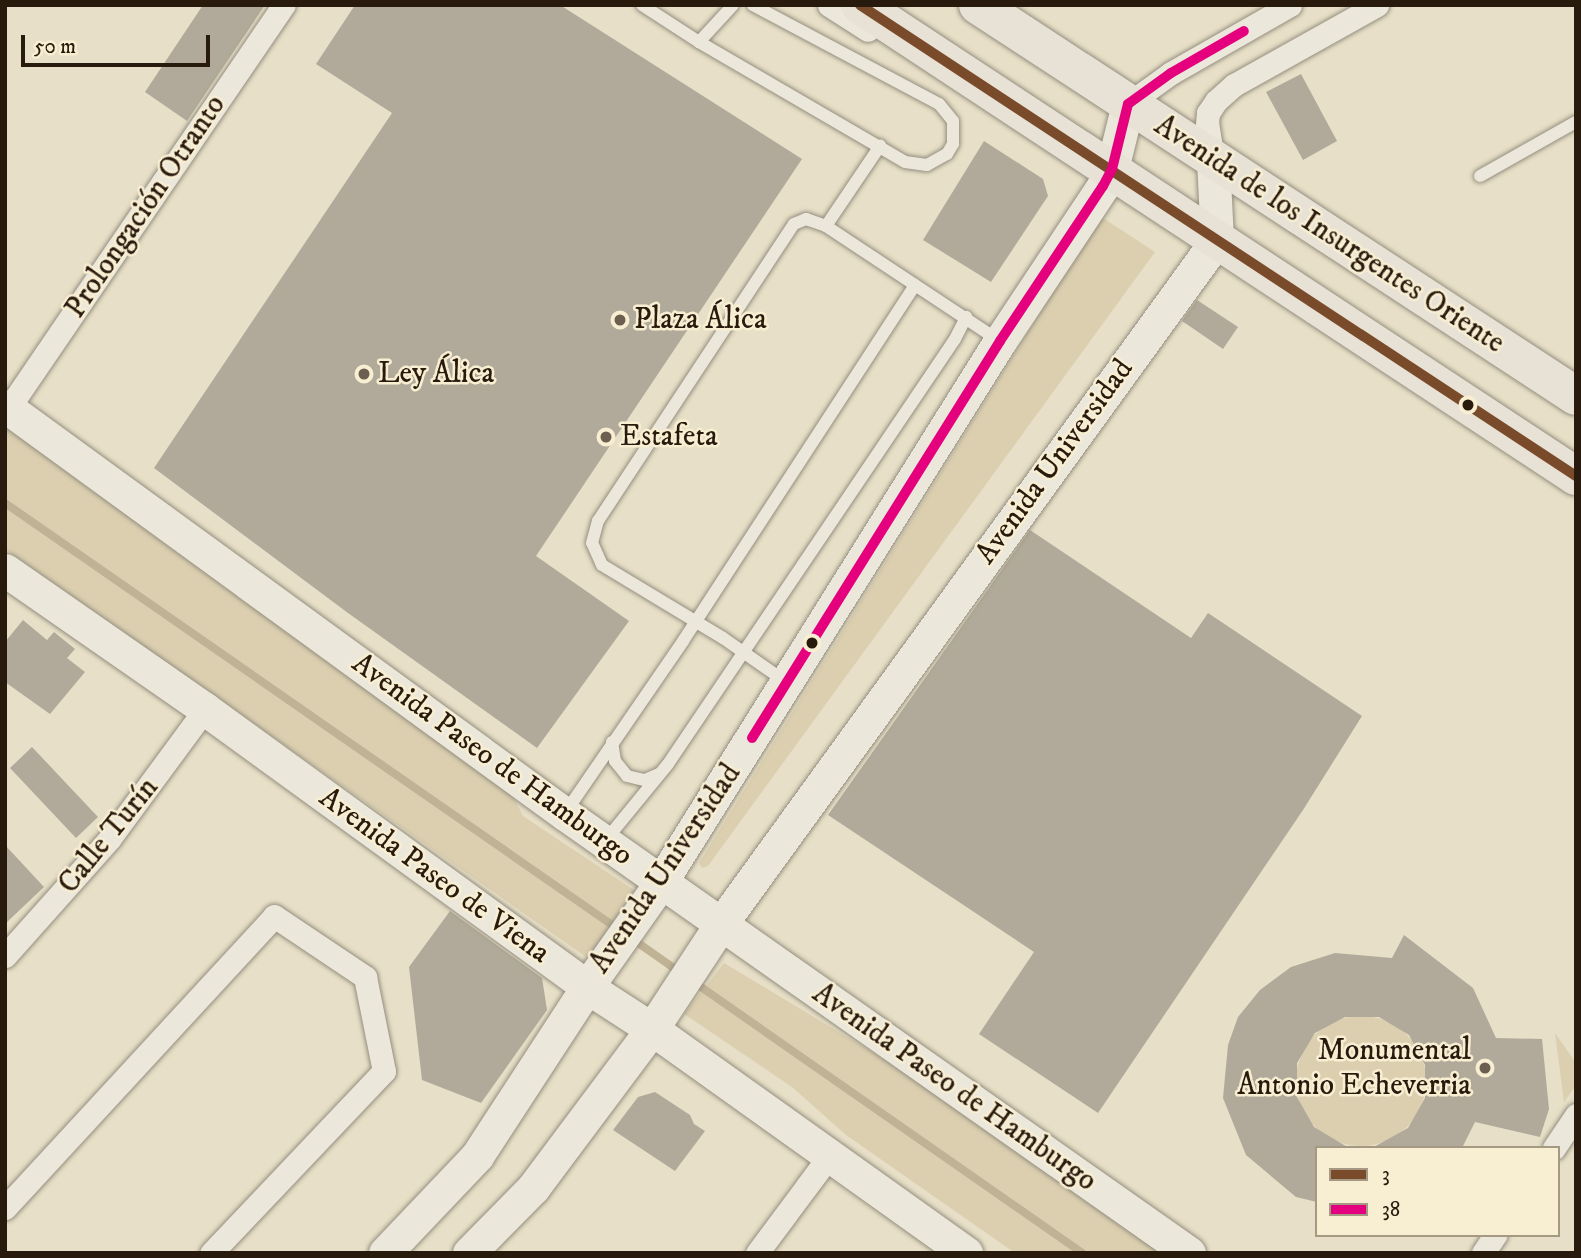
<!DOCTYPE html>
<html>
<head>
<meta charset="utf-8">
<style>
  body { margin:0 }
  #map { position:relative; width:1581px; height:1258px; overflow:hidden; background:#e7dfc7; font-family:"IM FELL DW Pica",serif }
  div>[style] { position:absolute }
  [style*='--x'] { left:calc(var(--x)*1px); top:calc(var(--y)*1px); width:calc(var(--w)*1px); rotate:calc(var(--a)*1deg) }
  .green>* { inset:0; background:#dbcfb0 }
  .round { border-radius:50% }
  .stream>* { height:8px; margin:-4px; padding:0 4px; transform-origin:4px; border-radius:4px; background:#c0b395 }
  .building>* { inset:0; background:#b1aa9a }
  .roads { filter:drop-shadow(0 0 2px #948e7f) drop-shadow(0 0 2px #948e7f) }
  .lane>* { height:12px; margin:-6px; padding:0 6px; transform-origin:6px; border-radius:6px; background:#ebe7db }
  .street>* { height:23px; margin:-11.5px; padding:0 11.5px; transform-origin:11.5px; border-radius:11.5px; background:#ebe7db }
  .secondary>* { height:33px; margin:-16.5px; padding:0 16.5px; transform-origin:16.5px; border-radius:16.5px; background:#ebe7db }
  .highway>* { height:38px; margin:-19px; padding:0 19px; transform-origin:19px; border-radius:19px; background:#e7e2d5 }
  .bus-1>* { height:10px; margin:-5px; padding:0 5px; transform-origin:5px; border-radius:5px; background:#7a4b2a }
  .bus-2>* { height:10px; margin:-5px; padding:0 5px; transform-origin:5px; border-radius:5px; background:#e5007d }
  .dots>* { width:19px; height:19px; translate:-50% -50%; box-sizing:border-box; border:4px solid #f8eed2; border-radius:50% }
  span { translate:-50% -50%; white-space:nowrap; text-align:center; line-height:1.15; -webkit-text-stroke:5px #f8eed2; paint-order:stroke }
  .street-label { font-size:30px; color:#291a0e }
  .poi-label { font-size:30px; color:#291a0e }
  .left { translate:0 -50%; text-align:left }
  .right { translate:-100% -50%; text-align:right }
  .frame { position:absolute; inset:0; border:7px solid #291a0e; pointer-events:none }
  .legend { position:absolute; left:1315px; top:1146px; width:245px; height:91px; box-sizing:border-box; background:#f8eed2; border:2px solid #a59984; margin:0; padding:9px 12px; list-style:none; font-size:21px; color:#291a0e }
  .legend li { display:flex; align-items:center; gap:14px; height:35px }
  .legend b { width:35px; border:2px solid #a59984 }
  .scale { position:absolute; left:21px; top:35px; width:189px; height:32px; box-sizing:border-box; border:4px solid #291a0e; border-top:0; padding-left:9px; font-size:21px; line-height:24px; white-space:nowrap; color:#291a0e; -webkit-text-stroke:5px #f8eed2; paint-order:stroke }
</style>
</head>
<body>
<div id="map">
  <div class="green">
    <i style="clip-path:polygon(1100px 216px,1155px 252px,708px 866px,702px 868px,699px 863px)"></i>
    <i style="clip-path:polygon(5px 424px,502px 775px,523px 816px,637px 892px,589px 959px,5px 549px)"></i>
    <i style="clip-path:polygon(724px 963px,902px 1070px,1164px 1253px,1015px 1253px,846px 1135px,792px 1087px,684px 1014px)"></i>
    <i class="round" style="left:1296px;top:1016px;width:130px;height:130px"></i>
    <i style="clip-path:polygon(1555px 1033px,1576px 1063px,1576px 1085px,1564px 1102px)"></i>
  </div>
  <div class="stream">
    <i style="--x:5;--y:503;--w:746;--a:34.8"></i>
    <i style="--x:631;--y:938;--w:61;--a:35"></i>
    <i style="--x:691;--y:980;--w:478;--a:34.9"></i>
  </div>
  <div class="building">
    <i style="clip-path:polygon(203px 5px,265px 5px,187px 121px,145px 92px)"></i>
    <i style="clip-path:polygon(355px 5px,560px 5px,802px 159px,536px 556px,629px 621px,537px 748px,348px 613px,154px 468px,392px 113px,316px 64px)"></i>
    <i style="clip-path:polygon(1301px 74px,1337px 141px,1303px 160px,1266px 92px)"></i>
    <i style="clip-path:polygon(984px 141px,1043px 179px,1048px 196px,991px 282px,923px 240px)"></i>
    <i style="clip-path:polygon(1197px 300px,1238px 327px,1223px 349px,1182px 321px)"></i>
    <i style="clip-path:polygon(1030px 530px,1191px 638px,1208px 613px,1362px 716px,1303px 810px,1098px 1113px,979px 1034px,1034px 952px,828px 815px)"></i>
    <i style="clip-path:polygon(23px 620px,47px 640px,54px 632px,75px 649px,67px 658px,85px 672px,50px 714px,5px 682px,5px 642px)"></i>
    <i style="clip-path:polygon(32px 747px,98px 817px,76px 838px,10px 768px)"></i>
    <i style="clip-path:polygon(5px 845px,44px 887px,5px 924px)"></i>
    <i style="clip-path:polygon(450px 911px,542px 978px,547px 1010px,481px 1103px,422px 1080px,409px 967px)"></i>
    <i style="clip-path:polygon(1404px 935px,1473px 988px,1496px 1038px,1542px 1039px,1549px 1109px,1540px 1137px,1475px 1122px,1462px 1148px,1372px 1148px,1408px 1128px,1425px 1098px,1425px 1065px,1409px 1035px,1379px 1017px,1345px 1017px,1315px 1033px,1297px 1063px,1297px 1097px,1314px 1127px,1349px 1148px,1317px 1148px,1317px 1202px,1296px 1197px,1246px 1155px,1223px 1098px,1228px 1045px,1238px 1017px,1260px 990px,1291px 967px,1335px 953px,1392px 958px)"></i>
    <i style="clip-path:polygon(655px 1092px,690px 1115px,694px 1124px,705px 1131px,675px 1171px,613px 1130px,638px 1097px)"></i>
  </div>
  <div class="roads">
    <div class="lane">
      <i style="--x:642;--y:5;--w:68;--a:33"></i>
      <i style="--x:699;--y:42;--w:238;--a:30.2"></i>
      <i style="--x:905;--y:162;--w:22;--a:8"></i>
      <i style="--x:927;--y:165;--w:23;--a:-29"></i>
      <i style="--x:947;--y:154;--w:12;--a:-59"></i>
      <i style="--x:953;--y:144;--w:23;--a:-90"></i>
      <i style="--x:953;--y:121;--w:22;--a:-129"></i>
      <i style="--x:939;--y:104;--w:211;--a:-152"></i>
      <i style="--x:699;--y:42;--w:50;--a:-47.4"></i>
      <i style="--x:1480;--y:176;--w:110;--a:-29.4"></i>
      <i style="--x:826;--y:226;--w:97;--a:-56"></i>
      <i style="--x:786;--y:682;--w:77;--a:-145.1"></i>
      <i style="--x:723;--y:638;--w:141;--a:-148.9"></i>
      <i style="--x:602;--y:565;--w:24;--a:-114"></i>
      <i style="--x:592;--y:543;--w:23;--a:-75"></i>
      <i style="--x:598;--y:521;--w:356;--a:-56.6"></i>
      <i style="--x:794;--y:224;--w:13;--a:-23"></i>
      <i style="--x:806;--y:219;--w:21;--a:19"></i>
      <i style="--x:826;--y:226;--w:209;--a:33.5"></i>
      <i style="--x:612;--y:742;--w:19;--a:81"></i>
      <i style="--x:615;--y:761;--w:19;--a:51"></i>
      <i style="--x:627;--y:776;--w:18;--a:13"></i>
      <i style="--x:645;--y:780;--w:15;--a:-23"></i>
      <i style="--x:565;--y:813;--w:209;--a:-55.5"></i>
      <i style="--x:683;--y:641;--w:425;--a:-56.9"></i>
      <i style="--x:605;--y:841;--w:99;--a:-50.7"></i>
      <i style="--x:668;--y:764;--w:513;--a:-55.97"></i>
      <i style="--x:955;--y:339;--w:25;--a:-63"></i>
    </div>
    <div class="street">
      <i style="--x:829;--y:5;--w:46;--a:32.7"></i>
      <i style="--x:1128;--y:104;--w:53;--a:-35.8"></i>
      <i style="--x:1171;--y:73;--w:137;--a:-29.7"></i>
      <i style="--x:1213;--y:160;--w:36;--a:-99"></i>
      <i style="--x:1207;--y:124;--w:11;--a:-85"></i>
      <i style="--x:1208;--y:113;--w:14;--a:-56"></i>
      <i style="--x:1216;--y:101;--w:24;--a:-42"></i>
      <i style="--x:1234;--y:85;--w:164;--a:-29.2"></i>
      <i style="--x:8;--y:409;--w:489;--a:-55.7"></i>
      <i style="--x:5;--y:956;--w:158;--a:-48.3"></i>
      <i style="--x:110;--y:838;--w:160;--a:-53.6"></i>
      <i style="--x:1554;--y:1148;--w:40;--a:-56"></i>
      <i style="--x:5;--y:1208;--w:397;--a:-47.3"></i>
      <i style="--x:274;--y:916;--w:110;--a:33.8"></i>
      <i style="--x:365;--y:977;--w:96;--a:78.6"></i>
      <i style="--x:384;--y:1071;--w:251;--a:133.5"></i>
      <i style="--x:757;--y:1253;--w:122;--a:-53.3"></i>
      <i style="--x:1483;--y:1253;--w:22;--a:-56"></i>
    </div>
    <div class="secondary">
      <i style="--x:5;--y:406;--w:693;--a:36.08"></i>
      <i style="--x:565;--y:814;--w:763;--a:35.13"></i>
      <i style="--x:5;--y:570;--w:244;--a:34.8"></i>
      <i style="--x:205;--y:709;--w:472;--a:36"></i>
      <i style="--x:587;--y:987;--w:77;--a:32.9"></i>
      <i style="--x:652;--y:1029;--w:386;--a:35.5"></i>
      <i style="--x:385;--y:1253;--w:134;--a:-46.5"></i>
      <i style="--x:477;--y:1156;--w:202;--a:-56.9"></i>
      <i style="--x:587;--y:987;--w:128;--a:-54.8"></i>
      <i style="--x:661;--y:882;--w:638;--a:-57.93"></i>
      <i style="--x:1000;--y:341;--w:186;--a:-56.4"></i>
      <i style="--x:1103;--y:186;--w:19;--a:-62"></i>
      <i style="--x:1112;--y:169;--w:67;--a:-76.2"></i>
      <i style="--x:469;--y:1253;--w:91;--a:-45.4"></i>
      <i style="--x:533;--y:1188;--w:199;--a:-53.2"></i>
      <i style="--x:652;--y:1029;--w:126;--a:-56.7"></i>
      <i style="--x:721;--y:924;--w:826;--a:-54.06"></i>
      <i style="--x:1206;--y:255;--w:19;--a:-55"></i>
      <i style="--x:1217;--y:239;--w:79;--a:-92.9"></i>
    </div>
    <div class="highway">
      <i style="--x:860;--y:5;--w:857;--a:33.34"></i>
      <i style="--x:978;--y:5;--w:714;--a:33.18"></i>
    </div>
  </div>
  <div class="bus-1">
    <i style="--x:860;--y:5;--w:857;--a:33.34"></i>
  </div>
  <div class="bus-2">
    <i style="--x:752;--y:738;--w:468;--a:-58"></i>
    <i style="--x:1000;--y:341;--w:186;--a:-56.4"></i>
    <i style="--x:1103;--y:186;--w:19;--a:-62"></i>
    <i style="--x:1112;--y:169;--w:67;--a:-76.2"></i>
    <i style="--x:1128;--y:104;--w:53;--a:-35.8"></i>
    <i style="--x:1171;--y:73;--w:84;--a:-29.9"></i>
  </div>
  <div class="dots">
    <i style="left:620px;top:320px;background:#6c5f4f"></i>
    <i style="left:364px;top:374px;background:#6c5f4f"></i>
    <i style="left:1468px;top:405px;background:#291a0e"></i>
    <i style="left:606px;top:437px;background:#6c5f4f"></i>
    <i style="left:812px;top:643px;background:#291a0e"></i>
    <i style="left:1485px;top:1068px;background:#6c5f4f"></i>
  </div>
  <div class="street-label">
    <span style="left:146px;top:207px;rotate:-56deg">Prolongación Otranto</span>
    <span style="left:1329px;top:235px;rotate:33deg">Avenida de los Insurgentes Oriente</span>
    <span style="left:1055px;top:462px;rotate:-54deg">Avenida Universidad</span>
    <span style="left:492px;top:760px;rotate:36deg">Avenida Paseo de Hamburgo</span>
    <span style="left:109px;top:836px;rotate:-51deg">Calle Turín</span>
    <span style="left:666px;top:869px;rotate:-56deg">Avenida Universidad</span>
    <span style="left:434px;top:876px;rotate:36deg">Avenida Paseo de Viena</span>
    <span style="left:954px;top:1088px;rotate:35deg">Avenida Paseo de Hamburgo</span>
  </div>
  <div class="poi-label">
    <span class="left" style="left:634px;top:320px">Plaza Álica</span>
    <span class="left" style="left:378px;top:374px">Ley Álica</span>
    <span class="left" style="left:620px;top:437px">Estafeta</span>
    <span class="right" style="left:1471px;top:1068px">Monumental<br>Antonio Echeverria</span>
  </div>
  <div class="frame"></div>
  <ul class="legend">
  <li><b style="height:9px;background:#7a4b2a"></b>3</li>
  <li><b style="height:9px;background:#e5007d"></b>38</li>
  </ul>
  <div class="scale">50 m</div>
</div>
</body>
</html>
